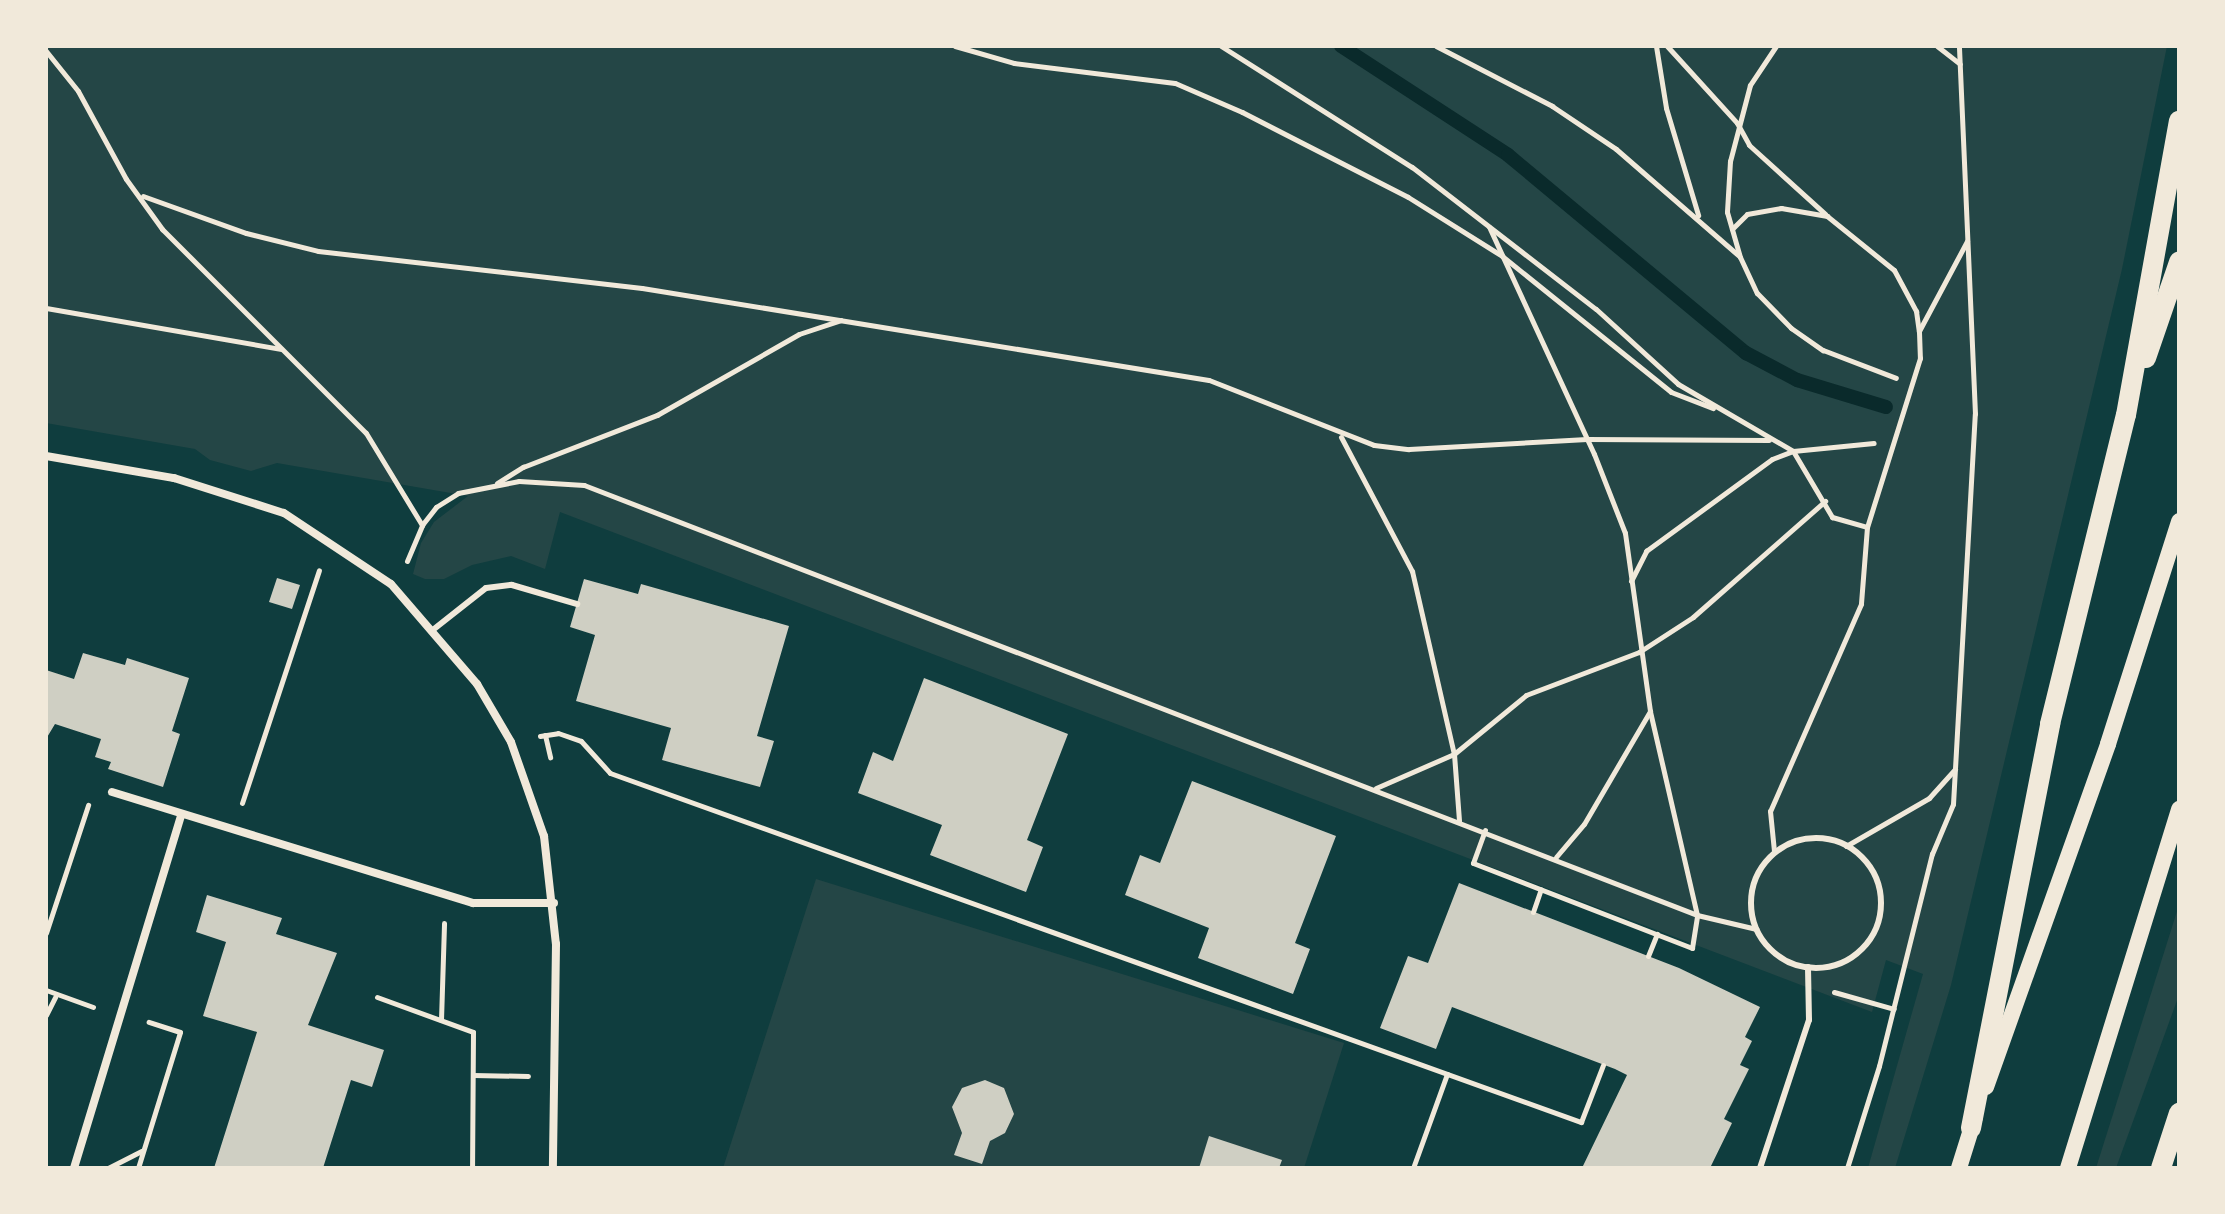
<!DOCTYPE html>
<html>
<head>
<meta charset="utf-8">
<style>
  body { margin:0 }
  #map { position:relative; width:2225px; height:1214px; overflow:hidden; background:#0f3d3e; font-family:"Roboto Serif",serif }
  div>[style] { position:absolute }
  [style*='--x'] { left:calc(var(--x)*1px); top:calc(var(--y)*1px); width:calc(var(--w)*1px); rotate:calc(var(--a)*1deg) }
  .green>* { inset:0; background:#244646 }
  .stream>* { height:14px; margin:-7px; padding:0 7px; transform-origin:7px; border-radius:7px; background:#0a2a2b }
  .building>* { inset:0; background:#cfcfc3 }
  .path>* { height:5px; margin:-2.5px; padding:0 2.5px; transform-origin:2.5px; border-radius:2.5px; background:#f1e9da }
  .service>* { height:6px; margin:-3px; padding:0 3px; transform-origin:3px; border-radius:3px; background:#f1e9da }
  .service>.ring { margin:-3px; padding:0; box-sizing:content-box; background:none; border:6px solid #f1e9da; border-radius:50% }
  .minor>* { height:8px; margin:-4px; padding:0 4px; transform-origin:4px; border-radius:4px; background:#f1e9da }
  .secondary>* { height:16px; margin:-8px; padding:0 8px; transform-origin:8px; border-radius:8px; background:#f1e9da }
  .primary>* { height:20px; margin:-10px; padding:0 10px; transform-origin:10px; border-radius:10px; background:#f1e9da }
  span { translate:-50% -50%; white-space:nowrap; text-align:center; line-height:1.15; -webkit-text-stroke:8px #f1e9da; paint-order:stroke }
  .frame { position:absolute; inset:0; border:48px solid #f1e9da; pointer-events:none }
</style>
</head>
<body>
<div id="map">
  <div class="green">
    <i style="clip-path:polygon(46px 46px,2167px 46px,2122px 269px,1951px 985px,1895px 1168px,1868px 1168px,1923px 974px,1886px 960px,1872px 1012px,560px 512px,545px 569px,511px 556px,472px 565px,444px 579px,425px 579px,413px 574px,421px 543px,434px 522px,468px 496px,277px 463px,251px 471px,210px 460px,195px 449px,46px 423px)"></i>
    <i style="clip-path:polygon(816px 879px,1344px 1043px,1304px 1168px,723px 1168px)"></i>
    <i style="clip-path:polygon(2179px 905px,2179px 995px,2116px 1168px,2096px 1168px)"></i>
  </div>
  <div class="stream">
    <i style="--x:1341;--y:46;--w:199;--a:33.1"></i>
    <i style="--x:1508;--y:155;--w:310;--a:39.8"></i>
    <i style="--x:1746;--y:353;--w:58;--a:27.9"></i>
    <i style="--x:1797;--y:380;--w:93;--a:16.9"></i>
  </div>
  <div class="building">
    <i style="clip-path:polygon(277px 578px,300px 585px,292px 609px,269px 602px)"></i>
    <i style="clip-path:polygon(584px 579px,638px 594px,641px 584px,789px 626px,757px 736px,774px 741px,760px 787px,662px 760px,671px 728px,576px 701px,595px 635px,570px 627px)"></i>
    <i style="clip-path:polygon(83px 653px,125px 665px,127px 658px,189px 678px,172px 731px,180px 734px,163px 787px,108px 769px,111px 762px,95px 757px,101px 739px,55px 724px,46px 739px,46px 670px,74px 679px)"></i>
    <i style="clip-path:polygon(924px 678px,1068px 734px,1027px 840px,1043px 847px,1026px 892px,930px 855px,942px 825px,858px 793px,873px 752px,893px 761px)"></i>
    <i style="clip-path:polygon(1192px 781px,1336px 836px,1295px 943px,1310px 949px,1293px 994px,1198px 958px,1209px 928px,1125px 895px,1140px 855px,1160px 863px)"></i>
    <i style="clip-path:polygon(1459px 883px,1679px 968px,1760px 1007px,1745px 1037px,1752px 1041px,1740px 1065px,1749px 1069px,1724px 1119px,1732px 1123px,1710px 1168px,1582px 1168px,1627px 1075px,1615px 1069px,1452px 1007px,1436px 1049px,1380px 1028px,1408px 956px,1428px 963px)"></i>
    <i style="clip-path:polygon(207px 895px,282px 918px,276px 934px,337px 953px,308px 1025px,384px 1050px,372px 1087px,351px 1080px,323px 1168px,214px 1168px,257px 1032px,203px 1016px,226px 942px,196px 932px)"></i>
    <i style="clip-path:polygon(985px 1080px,1004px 1088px,1014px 1114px,1005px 1133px,990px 1141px,982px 1164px,954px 1155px,962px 1133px,952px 1107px,962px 1088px)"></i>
    <i style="clip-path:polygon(1209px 1136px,1282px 1160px,1279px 1168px,1199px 1168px)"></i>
  </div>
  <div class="path">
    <i style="--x:955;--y:46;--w:61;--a:16.1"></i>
    <i style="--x:1014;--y:63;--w:162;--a:7.1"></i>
    <i style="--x:1175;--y:83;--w:73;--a:23.4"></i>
    <i style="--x:1242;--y:112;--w:186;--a:27.1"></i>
    <i style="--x:1408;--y:197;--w:111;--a:32.1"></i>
    <i style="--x:1502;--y:256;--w:217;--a:38.8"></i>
    <i style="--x:1671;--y:392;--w:45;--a:20.9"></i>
    <i style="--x:1221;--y:46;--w:226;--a:32.4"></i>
    <i style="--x:1412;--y:167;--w:232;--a:37.7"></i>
    <i style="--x:1596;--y:309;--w:111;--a:42.4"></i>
    <i style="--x:1678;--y:384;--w:133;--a:30.2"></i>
    <i style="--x:1793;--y:451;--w:77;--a:59.4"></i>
    <i style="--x:1832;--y:517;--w:36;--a:16"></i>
    <i style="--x:1436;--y:46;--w:131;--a:27.3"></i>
    <i style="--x:1552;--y:106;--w:77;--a:33.9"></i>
    <i style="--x:1616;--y:149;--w:163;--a:41"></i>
    <i style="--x:1656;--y:46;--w:63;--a:80.8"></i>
    <i style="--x:1666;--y:108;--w:112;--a:73.3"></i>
    <i style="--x:1667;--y:46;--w:104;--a:47.7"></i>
    <i style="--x:1737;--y:123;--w:25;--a:61"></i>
    <i style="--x:1749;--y:145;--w:103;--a:42.2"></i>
    <i style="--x:1776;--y:46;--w:47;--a:123.7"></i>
    <i style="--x:1750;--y:85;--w:79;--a:104.7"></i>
    <i style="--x:1730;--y:161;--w:51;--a:93.4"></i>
    <i style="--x:1727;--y:212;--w:47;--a:73.9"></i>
    <i style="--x:1740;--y:257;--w:40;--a:65"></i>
    <i style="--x:1757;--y:293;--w:49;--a:45.8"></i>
    <i style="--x:1791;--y:328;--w:39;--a:35"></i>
    <i style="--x:1823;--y:350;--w:78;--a:21"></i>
    <i style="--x:1937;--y:46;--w:29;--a:38"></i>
    <i style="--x:46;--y:51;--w:51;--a:51.3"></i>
    <i style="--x:78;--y:91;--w:100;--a:61.4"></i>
    <i style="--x:126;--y:179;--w:62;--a:54.2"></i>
    <i style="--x:162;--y:229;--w:288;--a:45"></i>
    <i style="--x:366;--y:433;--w:108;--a:58.7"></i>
    <i style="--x:143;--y:196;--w:109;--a:19.8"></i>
    <i style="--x:246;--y:233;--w:74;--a:14"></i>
    <i style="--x:318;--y:251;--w:326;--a:6.5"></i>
    <i style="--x:642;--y:288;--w:574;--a:9.22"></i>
    <i style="--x:1209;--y:380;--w:177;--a:21.5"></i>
    <i style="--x:1374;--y:445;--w:35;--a:7"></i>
    <i style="--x:1409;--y:449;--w:178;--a:-3.2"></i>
    <i style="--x:1587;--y:439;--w:182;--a:0.3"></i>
    <i style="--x:1732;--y:229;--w:21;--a:-45"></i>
    <i style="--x:1747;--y:214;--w:35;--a:-10"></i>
    <i style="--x:1781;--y:208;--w:47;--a:9.9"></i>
    <i style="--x:1827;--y:216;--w:86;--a:38.9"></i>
    <i style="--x:1894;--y:270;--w:47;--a:61.8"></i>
    <i style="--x:1916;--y:311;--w:21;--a:82"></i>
    <i style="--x:1919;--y:332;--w:26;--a:88"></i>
    <i style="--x:1920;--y:358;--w:177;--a:107.4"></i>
    <i style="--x:1867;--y:527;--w:77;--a:94.5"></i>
    <i style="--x:1861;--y:604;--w:226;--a:113.7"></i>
    <i style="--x:1770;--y:811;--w:40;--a:84.3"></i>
    <i style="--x:46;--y:308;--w:239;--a:9.9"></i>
    <i style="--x:1919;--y:331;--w:102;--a:-61.9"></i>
    <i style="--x:1341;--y:437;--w:152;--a:62.1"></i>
    <i style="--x:1412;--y:571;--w:188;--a:77.1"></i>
    <i style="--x:1454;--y:754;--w:67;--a:85.7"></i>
    <i style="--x:497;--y:483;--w:31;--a:-32"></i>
    <i style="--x:523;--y:467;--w:144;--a:-21.2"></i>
    <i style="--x:657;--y:415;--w:163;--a:-29.7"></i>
    <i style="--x:799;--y:334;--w:44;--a:-18.4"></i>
    <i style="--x:407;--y:561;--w:39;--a:-67"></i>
    <i style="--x:422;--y:525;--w:23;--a:-52"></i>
    <i style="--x:436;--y:507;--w:26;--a:-32"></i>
    <i style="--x:458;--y:493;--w:62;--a:-11.1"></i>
    <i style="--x:519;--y:481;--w:65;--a:3.5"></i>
    <i style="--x:584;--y:485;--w:1193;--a:21.12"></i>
    <i style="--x:1697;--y:915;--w:61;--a:13.3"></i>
    <i style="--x:1631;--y:581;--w:34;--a:-63"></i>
    <i style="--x:1646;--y:551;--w:156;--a:-36.1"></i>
    <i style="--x:1772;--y:459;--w:22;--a:-21"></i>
    <i style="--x:1793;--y:451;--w:81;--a:-5.6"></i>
    <i style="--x:545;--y:735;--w:23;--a:77"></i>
    <i style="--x:540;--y:736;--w:18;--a:-9"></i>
    <i style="--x:558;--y:733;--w:24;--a:19"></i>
    <i style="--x:581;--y:741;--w:43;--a:47.8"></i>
    <i style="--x:610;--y:773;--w:1032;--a:19.77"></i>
    <i style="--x:1581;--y:1122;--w:61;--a:-68.9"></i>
    <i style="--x:1376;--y:788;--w:85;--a:-23.6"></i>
    <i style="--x:1454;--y:754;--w:93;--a:-39.3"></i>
    <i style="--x:1526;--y:695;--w:121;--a:-20.8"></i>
    <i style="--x:1639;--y:652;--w:64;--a:-32.9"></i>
    <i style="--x:1693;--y:617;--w:176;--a:-41.3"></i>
    <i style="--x:242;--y:803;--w:245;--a:-71.7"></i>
    <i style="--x:1485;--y:830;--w:35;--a:110"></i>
    <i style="--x:1473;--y:863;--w:235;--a:21.2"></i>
    <i style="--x:1692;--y:948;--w:33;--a:-81"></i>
    <i style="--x:1697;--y:915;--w:209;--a:-103"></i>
    <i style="--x:1650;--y:711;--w:180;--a:-98"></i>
    <i style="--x:1625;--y:533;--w:85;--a:-111.4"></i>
    <i style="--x:1594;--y:454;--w:250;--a:-114.8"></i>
    <i style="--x:1846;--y:846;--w:96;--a:-30"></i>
    <i style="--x:1929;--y:798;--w:39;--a:-48"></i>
    <i style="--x:1556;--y:857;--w:43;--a:-49.7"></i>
    <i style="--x:1584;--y:824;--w:131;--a:-59.7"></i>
    <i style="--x:1533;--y:912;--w:24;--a:-71"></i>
    <i style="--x:46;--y:933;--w:135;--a:-71.8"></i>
    <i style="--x:1648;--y:956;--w:24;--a:-68"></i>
    <i style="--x:46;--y:990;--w:50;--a:19.9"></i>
    <i style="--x:1834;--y:992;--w:62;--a:15.8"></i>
    <i style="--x:377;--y:997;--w:102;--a:20"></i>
    <i style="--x:473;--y:1032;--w:136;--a:90.4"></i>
    <i style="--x:46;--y:1015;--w:20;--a:-63"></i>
    <i style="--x:441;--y:1020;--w:97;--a:-88.2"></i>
    <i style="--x:473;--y:1075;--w:55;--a:1"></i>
    <i style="--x:108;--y:1168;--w:38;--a:-27"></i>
    <i style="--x:138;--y:1168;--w:142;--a:-72.8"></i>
    <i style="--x:180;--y:1032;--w:33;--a:-162"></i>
    <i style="--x:1413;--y:1168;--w:100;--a:-70.1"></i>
    <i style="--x:1847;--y:1168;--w:107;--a:-72.6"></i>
    <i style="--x:1879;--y:1066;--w:219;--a:-76"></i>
    <i style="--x:1932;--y:854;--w:54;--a:-67.2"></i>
    <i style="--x:1953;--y:804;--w:391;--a:-86.8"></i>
    <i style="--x:1975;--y:414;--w:368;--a:-92.5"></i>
  </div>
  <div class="service">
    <i style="--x:434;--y:629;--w:66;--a:-38.3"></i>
    <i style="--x:486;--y:588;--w:26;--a:-7"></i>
    <i style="--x:512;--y:585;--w:68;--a:16.3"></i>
    <i class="ring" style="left:1751px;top:838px;width:124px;height:124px"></i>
    <i style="--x:1760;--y:1168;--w:156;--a:-71.7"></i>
    <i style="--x:1809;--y:1020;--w:53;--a:-91.1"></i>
  </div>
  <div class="minor">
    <i style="--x:46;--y:456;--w:130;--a:9.8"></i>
    <i style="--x:174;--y:478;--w:115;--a:17.7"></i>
    <i style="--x:284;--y:513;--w:128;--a:33.6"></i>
    <i style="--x:391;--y:584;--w:132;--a:49.3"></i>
    <i style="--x:477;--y:684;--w:67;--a:59.6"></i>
    <i style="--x:511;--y:742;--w:100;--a:70.7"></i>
    <i style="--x:544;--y:836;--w:109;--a:83.7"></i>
    <i style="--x:556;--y:944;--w:224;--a:90.8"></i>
    <i style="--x:112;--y:792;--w:378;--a:17.1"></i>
    <i style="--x:473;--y:903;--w:81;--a:0"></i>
    <i style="--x:74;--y:1168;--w:368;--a:-73.1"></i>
  </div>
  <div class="secondary">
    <i style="--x:1986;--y:1087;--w:364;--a:-70.4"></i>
    <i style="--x:2108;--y:744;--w:234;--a:-72.3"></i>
    <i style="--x:1959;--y:1168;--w:53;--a:-72.6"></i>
    <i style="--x:2068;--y:1168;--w:376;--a:-72.8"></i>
  </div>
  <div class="primary">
    <i style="--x:2146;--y:358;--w:102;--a:-71"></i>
    <i style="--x:1971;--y:1128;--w:412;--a:-78.9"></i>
    <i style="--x:2050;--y:724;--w:318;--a:-76.2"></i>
    <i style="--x:2126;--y:415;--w:299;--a:-79.8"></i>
    <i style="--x:2161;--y:1168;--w:58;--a:-71.9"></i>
  </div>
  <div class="frame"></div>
</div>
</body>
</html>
